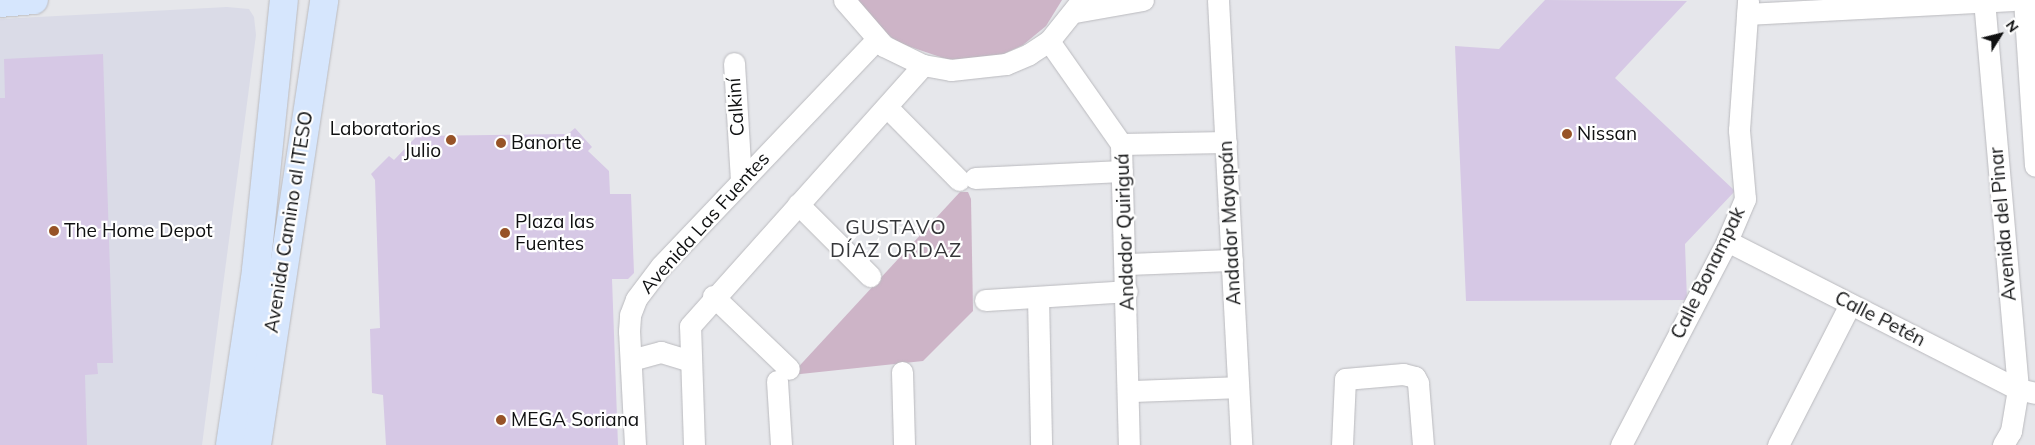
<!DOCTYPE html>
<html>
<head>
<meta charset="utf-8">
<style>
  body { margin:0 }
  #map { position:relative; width:2035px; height:445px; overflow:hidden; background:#e6e7eb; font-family:Mulish,sans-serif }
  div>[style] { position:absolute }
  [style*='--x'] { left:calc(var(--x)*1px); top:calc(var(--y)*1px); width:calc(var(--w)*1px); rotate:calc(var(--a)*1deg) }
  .built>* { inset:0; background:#dadbe7 }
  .green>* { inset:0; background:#cdb4c7 }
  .building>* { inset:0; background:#d6c8e5 }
  .roads { filter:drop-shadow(0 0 1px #bababe) drop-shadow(0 0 1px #bababe) }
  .minor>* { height:21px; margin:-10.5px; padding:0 10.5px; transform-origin:10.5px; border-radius:10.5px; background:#fff }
  .secondary>* { height:28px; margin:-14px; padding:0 14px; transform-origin:14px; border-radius:14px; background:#d6e6fd }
  .dots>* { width:14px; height:14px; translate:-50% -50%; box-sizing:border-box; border:2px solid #fff; border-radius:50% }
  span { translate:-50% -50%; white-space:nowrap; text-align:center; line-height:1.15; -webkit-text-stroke:4.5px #fff; paint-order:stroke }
  .street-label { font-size:19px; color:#0f1011 }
  .poi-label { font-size:19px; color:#0f1011 }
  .right { translate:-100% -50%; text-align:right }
  .left { translate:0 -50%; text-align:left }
  .neighbourhood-label { font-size:20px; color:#36373a; letter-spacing:1px }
  .north { position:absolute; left:1975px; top:10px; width:50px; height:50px; -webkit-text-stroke:4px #fff; paint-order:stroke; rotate:54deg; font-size:14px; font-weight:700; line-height:20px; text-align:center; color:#0f1011 }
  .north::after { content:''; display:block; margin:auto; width:18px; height:22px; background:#0f1011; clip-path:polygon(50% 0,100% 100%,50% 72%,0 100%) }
</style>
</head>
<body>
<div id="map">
  <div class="built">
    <i style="clip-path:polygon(227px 7px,249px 9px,254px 17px,256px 35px,202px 445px,0 445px,0 19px)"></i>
  </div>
  <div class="green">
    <i style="clip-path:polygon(858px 0,1062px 0,1046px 26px,1023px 45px,997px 57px,952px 61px,899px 43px,879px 28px)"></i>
    <i style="clip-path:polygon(960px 192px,968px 192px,971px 199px,973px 311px,923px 361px,791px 375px)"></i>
  </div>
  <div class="building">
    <i style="clip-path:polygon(1545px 0,1687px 1px,1615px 78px,1735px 191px,1685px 244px,1687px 300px,1466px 301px,1455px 46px,1499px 49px)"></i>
    <i style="clip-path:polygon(103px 54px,113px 363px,97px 363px,98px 374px,85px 375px,87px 445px,0 445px,0 98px,5px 98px,4px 59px)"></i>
    <i style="clip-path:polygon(575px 128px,592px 147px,588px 151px,609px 171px,610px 194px,631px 194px,634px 273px,628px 279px,612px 279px,618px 445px,386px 445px,383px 395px,372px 393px,370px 329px,380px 328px,375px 180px,371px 174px,389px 156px,394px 160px,417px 136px,568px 134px)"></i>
  </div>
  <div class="roads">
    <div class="minor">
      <i style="--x:844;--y:0;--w:61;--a:49"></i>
      <i style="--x:884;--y:46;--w:43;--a:26"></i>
      <i style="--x:923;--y:65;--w:28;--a:10"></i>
      <i style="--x:951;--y:70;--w:55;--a:-6.2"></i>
      <i style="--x:1006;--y:64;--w:25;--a:-23"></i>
      <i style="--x:1029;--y:54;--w:24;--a:-33"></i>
      <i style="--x:1049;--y:41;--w:53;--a:-51.2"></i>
      <i style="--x:1218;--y:0;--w:446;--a:87"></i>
      <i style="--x:1984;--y:0;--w:390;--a:85"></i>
      <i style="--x:2018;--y:389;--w:43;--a:99.5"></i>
      <i style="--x:2011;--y:431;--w:16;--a:120"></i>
      <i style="--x:2024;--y:0;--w:166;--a:86.2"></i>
      <i style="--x:1075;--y:12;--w:69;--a:-10"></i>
      <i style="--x:1747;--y:14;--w:266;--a:-3"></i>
      <i style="--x:1049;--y:41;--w:126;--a:55"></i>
      <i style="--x:1121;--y:144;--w:301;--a:88.5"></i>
      <i style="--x:734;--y:63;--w:119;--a:86.6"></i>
      <i style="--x:888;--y:108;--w:101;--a:45.4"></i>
      <i style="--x:1121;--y:144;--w:105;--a:-1.1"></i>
      <i style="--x:975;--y:178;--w:147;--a:-2.7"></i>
      <i style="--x:798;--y:204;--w:102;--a:45"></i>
      <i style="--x:1727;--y:241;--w:326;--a:27"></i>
      <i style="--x:2018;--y:389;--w:17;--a:13"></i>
      <i style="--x:1126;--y:264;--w:106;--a:-2.2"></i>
      <i style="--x:713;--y:296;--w:105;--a:43.8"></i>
      <i style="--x:1038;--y:297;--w:148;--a:88.8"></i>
      <i style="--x:985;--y:300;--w:142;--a:-3.6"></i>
      <i style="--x:631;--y:360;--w:31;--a:-15"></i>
      <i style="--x:661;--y:352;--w:30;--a:17"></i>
      <i style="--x:902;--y:372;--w:73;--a:88.4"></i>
      <i style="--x:777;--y:381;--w:64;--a:86.4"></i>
      <i style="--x:1130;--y:391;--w:108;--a:-2.1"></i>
      <i style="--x:635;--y:445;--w:114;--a:-93"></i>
      <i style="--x:629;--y:331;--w:16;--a:-86"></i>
      <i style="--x:630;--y:315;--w:17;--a:-69"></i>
      <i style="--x:636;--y:299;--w:41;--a:-52.9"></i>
      <i style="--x:661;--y:266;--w:312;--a:-46.4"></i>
      <i style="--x:694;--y:445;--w:119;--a:-91.9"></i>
      <i style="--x:690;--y:326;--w:350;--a:-48.2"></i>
      <i style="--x:1342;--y:445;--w:66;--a:-87.4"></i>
      <i style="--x:1345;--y:379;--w:58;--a:-4.9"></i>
      <i style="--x:1403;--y:374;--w:12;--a:14"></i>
      <i style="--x:1415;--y:377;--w:7;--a:63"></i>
      <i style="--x:1418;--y:383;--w:62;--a:85.4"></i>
      <i style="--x:1621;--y:445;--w:230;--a:-62.5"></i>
      <i style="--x:1727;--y:241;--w:46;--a:-66.8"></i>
      <i style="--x:1745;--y:199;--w:69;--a:-95"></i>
      <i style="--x:1739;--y:130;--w:130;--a:-86"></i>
      <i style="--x:1778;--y:445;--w:158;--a:-62.9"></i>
    </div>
    <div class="secondary">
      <i style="--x:0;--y:3;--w:34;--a:-5"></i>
      <i style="--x:230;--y:445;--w:177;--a:-81.5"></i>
      <i style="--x:256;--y:270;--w:271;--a:-84.1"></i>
      <i style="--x:257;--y:445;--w:450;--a:-81.4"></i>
    </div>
  </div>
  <div class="dots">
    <i style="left:1567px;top:134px;background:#975327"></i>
    <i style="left:451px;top:140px;background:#975327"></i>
    <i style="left:501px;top:143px;background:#975327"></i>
    <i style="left:54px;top:231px;background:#975327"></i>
    <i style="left:505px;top:233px;background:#975327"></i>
    <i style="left:501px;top:420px;background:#975327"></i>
  </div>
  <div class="street-label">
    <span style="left:736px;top:107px;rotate:-94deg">Calkiní</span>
    <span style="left:289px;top:222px;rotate:-81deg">Avenida Camino al ITESO</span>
    <span style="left:705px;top:223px;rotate:-48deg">Avenida Las Fuentes</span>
    <span style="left:1230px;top:223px;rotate:-93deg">Andador Mayapán</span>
    <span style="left:2003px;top:224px;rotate:-95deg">Avenida del Pinar</span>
    <span style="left:1125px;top:232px;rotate:-92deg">Andador Quiriguá</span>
    <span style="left:1708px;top:273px;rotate:-64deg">Calle Bonampak</span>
    <span style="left:1880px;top:319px;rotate:27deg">Calle Petén</span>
  </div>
  <div class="poi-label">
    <span class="right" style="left:441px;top:140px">Laboratorios<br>Julio</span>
    <span class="left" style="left:1577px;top:134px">Nissan</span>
    <span class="left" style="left:511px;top:143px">Banorte</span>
    <span class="left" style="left:515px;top:233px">Plaza las<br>Fuentes</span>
    <span class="left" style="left:64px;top:231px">The Home Depot</span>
    <span class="left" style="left:511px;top:420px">MEGA Soriana</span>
  </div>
  <div class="neighbourhood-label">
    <span style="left:896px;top:238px">GUSTAVO<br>DÍAZ ORDAZ</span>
  </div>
  <div class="north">N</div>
</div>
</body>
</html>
